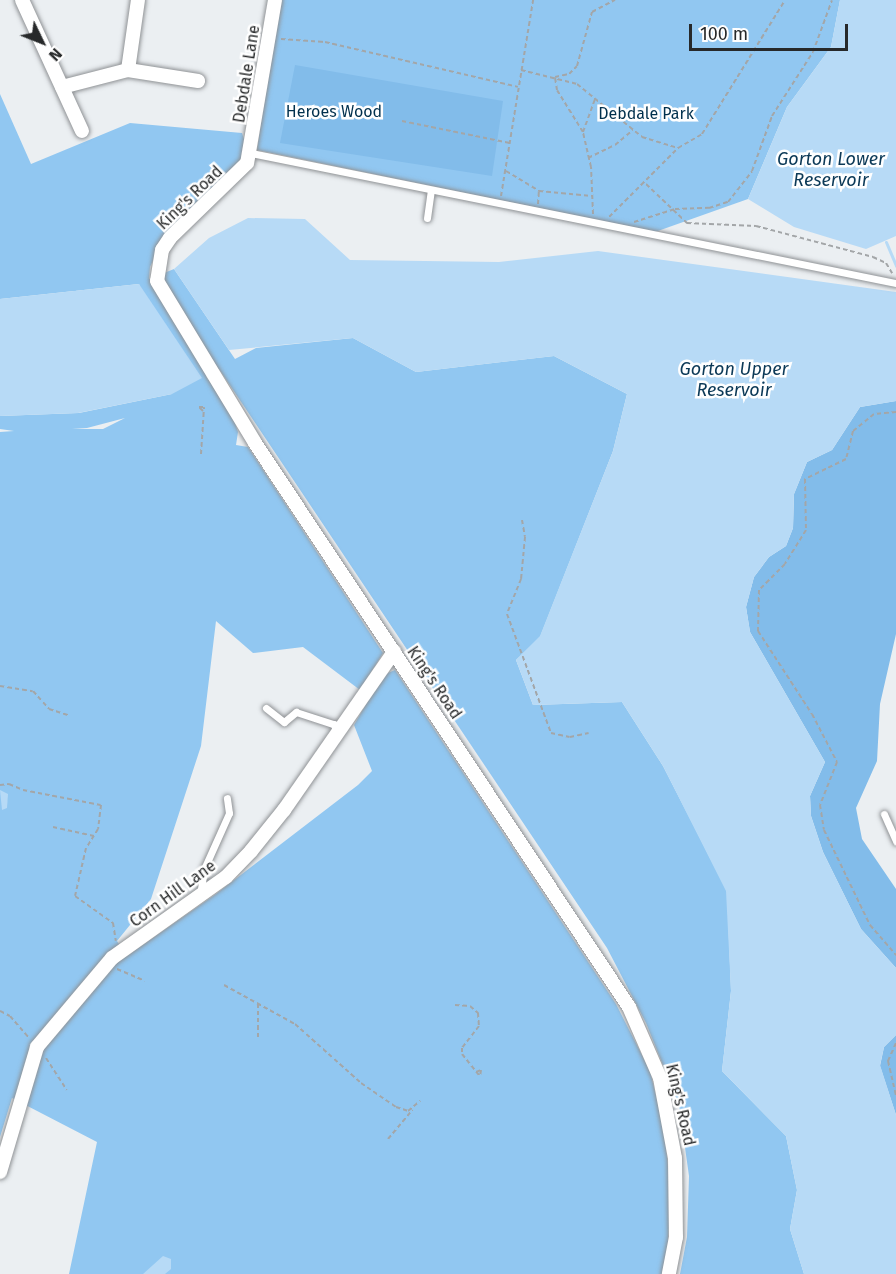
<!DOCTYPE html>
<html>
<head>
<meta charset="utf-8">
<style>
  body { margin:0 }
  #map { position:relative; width:896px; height:1274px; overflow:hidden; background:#ebeff2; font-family:"Fira Sans",sans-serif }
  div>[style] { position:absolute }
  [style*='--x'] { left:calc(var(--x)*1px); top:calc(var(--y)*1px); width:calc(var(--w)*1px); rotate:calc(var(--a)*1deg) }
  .green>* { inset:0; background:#91c7f1 }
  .forest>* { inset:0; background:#82bcea }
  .water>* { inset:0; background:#b7daf6 }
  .stream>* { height:3px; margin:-1.5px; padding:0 1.5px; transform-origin:1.5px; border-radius:1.5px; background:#b7daf6 }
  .path>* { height:2px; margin-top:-1px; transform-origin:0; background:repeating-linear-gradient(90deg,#a3a6a8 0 4.5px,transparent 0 7.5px) }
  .roads { filter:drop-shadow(0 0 2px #8f9295) drop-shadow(0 0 2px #8f9295) }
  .lane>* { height:7px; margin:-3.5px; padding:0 3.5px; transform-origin:3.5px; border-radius:3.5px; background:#fff }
  .street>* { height:14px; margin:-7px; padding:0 7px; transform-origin:7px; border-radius:7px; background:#fff }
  span { translate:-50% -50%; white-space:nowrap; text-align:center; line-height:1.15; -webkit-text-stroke:5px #fff; paint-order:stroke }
  .street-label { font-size:16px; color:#27292a }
  .park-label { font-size:16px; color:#00304d }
  .water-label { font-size:18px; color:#0b3957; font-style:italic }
  .north { position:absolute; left:12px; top:12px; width:60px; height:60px; -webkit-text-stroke:4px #fff; paint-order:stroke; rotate:133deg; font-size:16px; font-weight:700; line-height:24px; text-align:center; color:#27292a }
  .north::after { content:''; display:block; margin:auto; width:21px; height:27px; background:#27292a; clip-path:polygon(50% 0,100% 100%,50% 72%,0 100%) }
  .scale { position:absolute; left:689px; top:24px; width:159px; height:27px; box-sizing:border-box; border:3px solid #27292a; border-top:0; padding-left:8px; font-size:18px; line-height:21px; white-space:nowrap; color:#27292a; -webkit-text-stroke:4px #fff; paint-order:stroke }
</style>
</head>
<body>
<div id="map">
  <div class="green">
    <i style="clip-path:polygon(279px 0,840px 0,831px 47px,787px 107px,748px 199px,655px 232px,257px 150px)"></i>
    <i style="clip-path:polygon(evenodd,0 94px,31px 164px,130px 123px,242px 133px,246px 145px,240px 166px,163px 239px,150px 267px,149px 279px,174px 269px,235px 359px,256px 348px,353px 338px,416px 372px,554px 356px,627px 394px,613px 451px,540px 637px,516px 660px,533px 705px,622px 702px,663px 766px,727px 891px,731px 991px,722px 1071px,786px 1136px,797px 1190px,790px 1229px,804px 1274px,680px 1274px,687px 1237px,689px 1176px,679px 1105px,646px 1023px,607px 948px,219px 369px,206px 376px,208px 380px,214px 376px,230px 408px,238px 432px,236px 445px,248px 447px,383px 653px,360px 690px,303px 647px,253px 653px,216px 621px,201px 746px,151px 899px,117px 941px,127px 956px,216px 894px,358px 785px,372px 771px,354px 725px,383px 675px,395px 670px,616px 1004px,650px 1071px,664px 1129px,671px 1195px,667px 1256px,663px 1274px,69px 1274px,97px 1142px,12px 1098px,0 1137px,0 432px,14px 431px,0 429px,0 416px,79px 413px,172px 394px,139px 284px,0 299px,0 94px,125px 418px,103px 429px,72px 429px,87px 428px,125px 418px)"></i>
  </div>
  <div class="forest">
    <i style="clip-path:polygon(295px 65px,503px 101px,492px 176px,280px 143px)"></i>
    <i style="clip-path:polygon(896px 401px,896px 634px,880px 704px,877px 761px,856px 808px,862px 839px,896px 889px,896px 968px,861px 929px,823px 852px,811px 816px,810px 796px,825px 762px,750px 632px,746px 607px,754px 577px,769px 557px,786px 546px,793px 528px,794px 494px,807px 462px,832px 450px,860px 407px)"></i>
    <i style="clip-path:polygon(896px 1035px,896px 1115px,880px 1066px,884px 1047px)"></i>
  </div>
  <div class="water">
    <i style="clip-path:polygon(840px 0,896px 0,896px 236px,866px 249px,794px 227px,748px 199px,787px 107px,831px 47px)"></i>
    <i style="clip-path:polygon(248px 218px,305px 219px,350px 260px,499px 262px,598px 251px,896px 292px,896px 401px,860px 407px,832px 450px,807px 462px,794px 494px,793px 528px,786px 546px,769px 557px,754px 577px,746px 607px,750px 632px,825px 762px,810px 796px,811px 816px,823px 852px,861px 929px,896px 968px,896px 1035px,884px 1047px,880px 1065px,896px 1115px,896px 1274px,804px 1274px,790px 1229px,797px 1190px,786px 1136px,722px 1071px,731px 991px,726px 891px,663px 766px,622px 702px,533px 705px,516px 660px,540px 636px,613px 451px,627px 394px,554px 356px,416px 372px,353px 338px,229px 350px,174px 269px,209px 238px)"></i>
    <i style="clip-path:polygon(139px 284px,202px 378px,172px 394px,78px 413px,0 416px,0 299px)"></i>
    <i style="clip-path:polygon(0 790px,8px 794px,7px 808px,2px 810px)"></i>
    <i style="clip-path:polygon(163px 1256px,171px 1259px,171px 1269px,165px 1274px,143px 1274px)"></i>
  </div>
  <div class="stream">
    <i style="--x:886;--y:242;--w:26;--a:67"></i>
  </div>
  <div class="path">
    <i style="--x:281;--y:39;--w:44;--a:3.9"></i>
    <i style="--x:325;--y:42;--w:198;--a:13.1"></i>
    <i style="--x:521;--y:70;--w:58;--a:14"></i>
    <i style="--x:577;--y:84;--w:84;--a:39.2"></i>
    <i style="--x:642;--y:137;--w:38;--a:17"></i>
    <i style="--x:402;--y:121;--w:110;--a:11.5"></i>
    <i style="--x:583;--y:132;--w:37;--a:-70"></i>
    <i style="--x:588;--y:158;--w:30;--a:-26"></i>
    <i style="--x:615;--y:145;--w:23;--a:-40"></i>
    <i style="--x:506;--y:171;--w:39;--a:31"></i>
    <i style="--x:646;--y:184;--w:57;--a:43.6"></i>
    <i style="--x:687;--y:223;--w:69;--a:2.5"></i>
    <i style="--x:756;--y:226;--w:121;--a:14.8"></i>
    <i style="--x:873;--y:257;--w:14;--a:25"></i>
    <i style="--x:886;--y:263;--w:12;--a:59"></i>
    <i style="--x:501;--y:196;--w:199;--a:-80.7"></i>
    <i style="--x:538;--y:204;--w:13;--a:-86"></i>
    <i style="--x:539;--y:191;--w:53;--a:5.4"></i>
    <i style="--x:593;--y:214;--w:47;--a:-92.4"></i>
    <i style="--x:591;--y:167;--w:36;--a:-103"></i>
    <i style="--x:583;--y:132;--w:49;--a:-121.8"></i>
    <i style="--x:557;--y:90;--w:13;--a:-99"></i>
    <i style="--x:555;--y:77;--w:14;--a:-12"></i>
    <i style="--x:569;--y:74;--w:11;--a:-45"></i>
    <i style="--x:577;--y:66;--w:56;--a:-74.5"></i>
    <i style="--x:592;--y:12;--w:26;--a:-28"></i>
    <i style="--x:609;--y:217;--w:98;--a:-45"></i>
    <i style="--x:678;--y:148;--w:28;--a:-30"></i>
    <i style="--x:702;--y:134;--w:158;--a:-58.2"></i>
    <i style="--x:634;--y:222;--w:43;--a:-17.6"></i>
    <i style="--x:675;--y:209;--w:34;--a:-2"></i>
    <i style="--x:709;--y:208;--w:20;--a:-18"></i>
    <i style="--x:728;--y:202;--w:39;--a:-52"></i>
    <i style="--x:752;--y:171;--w:59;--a:-70"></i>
    <i style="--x:772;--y:116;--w:76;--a:-57.4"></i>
    <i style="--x:813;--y:52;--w:55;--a:-69.9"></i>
    <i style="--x:203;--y:411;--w:6;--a:-135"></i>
    <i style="--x:199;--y:407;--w:5;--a:0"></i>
    <i style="--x:896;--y:412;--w:22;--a:175"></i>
    <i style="--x:874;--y:414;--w:27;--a:141"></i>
    <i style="--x:853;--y:431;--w:29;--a:104"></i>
    <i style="--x:846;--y:459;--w:46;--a:154"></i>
    <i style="--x:805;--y:479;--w:51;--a:88.9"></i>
    <i style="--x:806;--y:530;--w:40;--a:122"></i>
    <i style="--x:785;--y:564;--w:37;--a:135"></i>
    <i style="--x:759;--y:590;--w:41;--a:91.4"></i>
    <i style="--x:758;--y:631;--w:99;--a:57"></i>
    <i style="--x:812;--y:714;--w:54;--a:62.5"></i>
    <i style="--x:837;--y:762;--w:46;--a:111.6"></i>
    <i style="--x:820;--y:805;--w:25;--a:81"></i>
    <i style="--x:824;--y:830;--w:106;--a:64.2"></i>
    <i style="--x:870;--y:925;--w:40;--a:49"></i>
    <i style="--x:201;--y:454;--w:47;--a:-86.3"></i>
    <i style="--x:522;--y:520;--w:17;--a:80"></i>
    <i style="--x:525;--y:537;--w:42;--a:95.4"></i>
    <i style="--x:521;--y:579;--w:38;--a:112"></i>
    <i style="--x:507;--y:614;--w:127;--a:69.7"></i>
    <i style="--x:551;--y:733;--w:19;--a:12"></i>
    <i style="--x:570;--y:737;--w:19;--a:-12"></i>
    <i style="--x:0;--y:686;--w:33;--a:9"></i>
    <i style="--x:33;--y:691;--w:24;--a:48"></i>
    <i style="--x:49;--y:709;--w:22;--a:18"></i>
    <i style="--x:0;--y:785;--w:9;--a:-6"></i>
    <i style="--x:9;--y:784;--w:15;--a:23"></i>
    <i style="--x:23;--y:790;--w:79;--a:10.9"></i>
    <i style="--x:101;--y:805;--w:24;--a:97"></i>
    <i style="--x:98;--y:829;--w:22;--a:122"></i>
    <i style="--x:86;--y:848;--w:49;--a:102.9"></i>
    <i style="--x:75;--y:896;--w:47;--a:35.4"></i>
    <i style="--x:113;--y:923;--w:18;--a:81"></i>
    <i style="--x:53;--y:827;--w:42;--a:12.4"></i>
    <i style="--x:117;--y:969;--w:30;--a:23"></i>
    <i style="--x:224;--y:985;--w:81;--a:28.8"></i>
    <i style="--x:295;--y:1024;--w:89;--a:41.8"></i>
    <i style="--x:361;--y:1083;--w:42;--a:34.4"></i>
    <i style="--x:396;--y:1107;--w:13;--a:18"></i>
    <i style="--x:408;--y:1111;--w:16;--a:-40"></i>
    <i style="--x:258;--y:1003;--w:34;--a:90"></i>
    <i style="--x:455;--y:1005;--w:15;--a:4"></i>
    <i style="--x:470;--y:1006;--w:11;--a:41"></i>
    <i style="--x:478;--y:1013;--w:13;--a:86"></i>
    <i style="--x:479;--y:1026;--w:28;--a:128"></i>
    <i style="--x:462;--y:1048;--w:6;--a:90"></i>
    <i style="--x:462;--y:1054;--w:28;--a:51"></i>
    <i style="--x:0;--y:1011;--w:11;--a:27"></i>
    <i style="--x:10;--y:1016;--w:28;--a:49"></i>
    <i style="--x:896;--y:1043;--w:20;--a:114"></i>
    <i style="--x:888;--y:1061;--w:35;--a:77"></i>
    <i style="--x:46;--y:1058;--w:38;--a:57"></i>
    <i style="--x:476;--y:1072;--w:5;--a:-22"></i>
    <i style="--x:481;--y:1070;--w:6;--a:99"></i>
    <i style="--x:388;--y:1139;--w:38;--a:-50"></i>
  </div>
  <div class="roads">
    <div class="lane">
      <i style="--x:251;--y:153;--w:658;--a:11.4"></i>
      <i style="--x:427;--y:218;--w:27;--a:-82"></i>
      <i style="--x:266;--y:708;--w:23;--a:38"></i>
      <i style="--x:284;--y:722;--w:16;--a:-40"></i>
      <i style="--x:296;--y:712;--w:40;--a:18"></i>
      <i style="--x:334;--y:724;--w:8;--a:76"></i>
      <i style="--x:884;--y:814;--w:30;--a:66"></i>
      <i style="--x:200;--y:895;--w:26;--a:-81"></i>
      <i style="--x:204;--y:869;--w:61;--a:-65.9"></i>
      <i style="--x:229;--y:813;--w:15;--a:-98"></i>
    </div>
    <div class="street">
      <i style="--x:22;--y:0;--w:144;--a:65.4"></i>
      <i style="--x:275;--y:0;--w:165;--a:99.7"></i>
      <i style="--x:247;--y:163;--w:107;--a:135.8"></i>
      <i style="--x:170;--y:238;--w:14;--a:124"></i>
      <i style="--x:162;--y:250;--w:31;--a:99"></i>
      <i style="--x:157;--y:281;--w:189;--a:58.8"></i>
      <i style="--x:255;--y:443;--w:677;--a:56.45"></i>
      <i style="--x:629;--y:1007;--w:77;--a:66.4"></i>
      <i style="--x:660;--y:1078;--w:81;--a:79.4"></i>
      <i style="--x:675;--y:1158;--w:79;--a:89.3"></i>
      <i style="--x:676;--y:1237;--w:38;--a:101"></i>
      <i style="--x:128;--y:70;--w:71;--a:-81.9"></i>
      <i style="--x:62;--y:87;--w:68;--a:-14.4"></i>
      <i style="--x:128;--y:70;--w:71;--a:8.9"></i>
      <i style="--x:0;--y:1172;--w:130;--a:-73.5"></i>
      <i style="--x:37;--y:1047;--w:116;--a:-49.9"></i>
      <i style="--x:112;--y:958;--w:140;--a:-35.4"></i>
      <i style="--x:226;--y:877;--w:36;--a:-46"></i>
      <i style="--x:251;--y:851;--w:53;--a:-51.2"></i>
      <i style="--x:284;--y:810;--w:193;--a:-55.2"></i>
    </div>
  </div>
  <div class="street-label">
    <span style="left:247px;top:74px;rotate:-81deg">Debdale Lane</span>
    <span style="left:190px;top:198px;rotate:-44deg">King's Road</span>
    <span style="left:434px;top:683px;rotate:56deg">King's Road</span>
    <span style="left:173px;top:894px;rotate:-36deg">Corn Hill Lane</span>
    <span style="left:680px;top:1105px;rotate:77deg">King's Road</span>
  </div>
  <div class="park-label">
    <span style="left:334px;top:112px">Heroes Wood</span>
    <span style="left:646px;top:114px">Debdale Park</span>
  </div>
  <div class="water-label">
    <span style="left:831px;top:170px">Gorton Lower<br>Reservoir</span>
    <span style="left:734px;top:380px">Gorton Upper<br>Reservoir</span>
  </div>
  <div class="north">N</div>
  <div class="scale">100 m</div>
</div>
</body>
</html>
